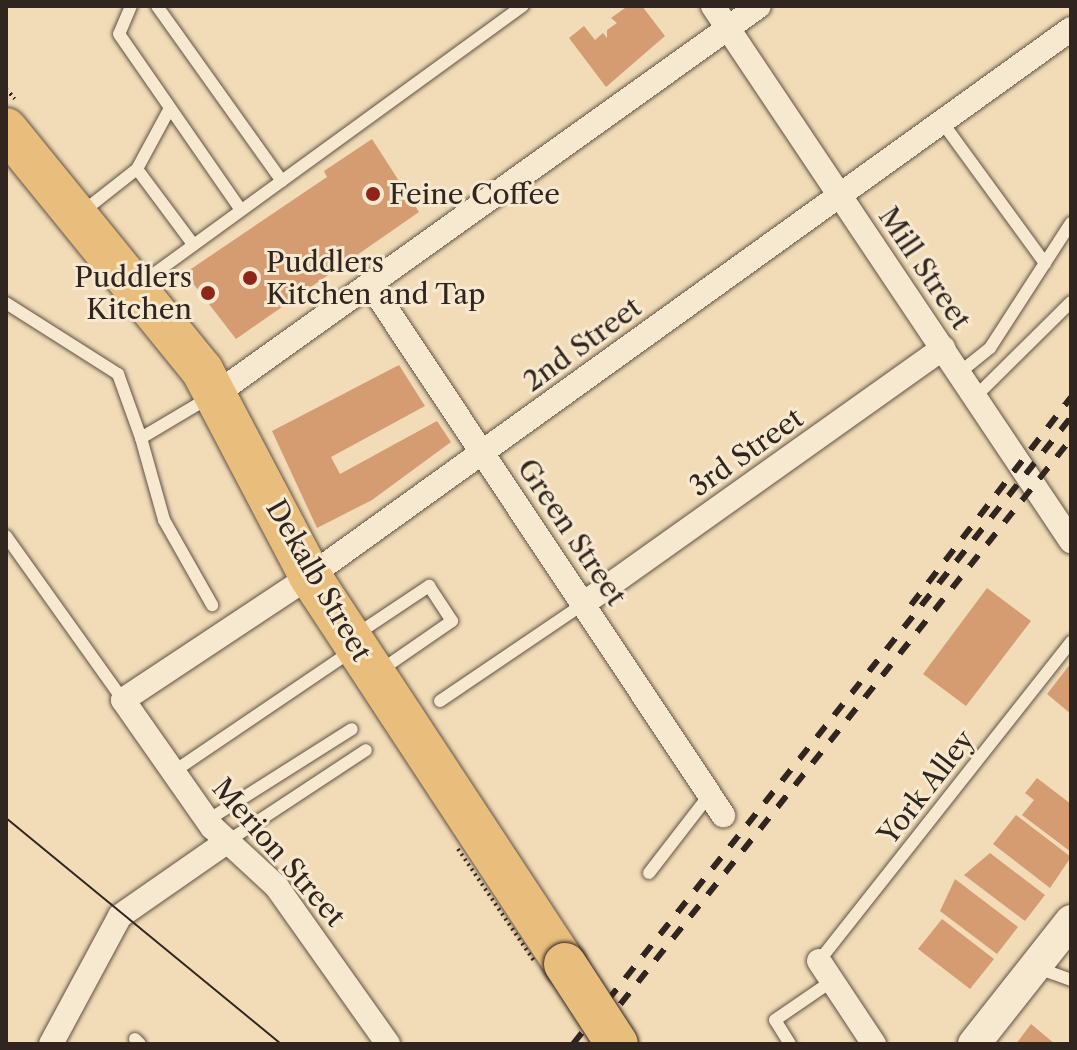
<!DOCTYPE html>
<html>
<head>
<meta charset="utf-8">
<style>
  body { margin:0 }
  #map { position:relative; width:1077px; height:1050px; overflow:hidden; background:#f2dcb7; font-family:"Libre Caslon Text",serif }
  div>[style] { position:absolute }
  [style*='--x'] { left:calc(var(--x)*1px); top:calc(var(--y)*1px); width:calc(var(--w)*1px); rotate:calc(var(--a)*1deg) }
  .building>* { inset:0; background:#d59b71 }
  .path>* { height:4px; margin-top:-2px; transform-origin:0; background:repeating-linear-gradient(90deg,#30251f 0 2px,transparent 0 6px) }
  .roads { filter:drop-shadow(0 0 2px #605345) drop-shadow(0 0 2px #605345) }
  .lane>* { height:12px; margin:-6px; padding:0 6px; transform-origin:6px; border-radius:6px; background:#f7e8d0 }
  .street>* { height:24px; margin:-12px; padding:0 12px; transform-origin:12px; border-radius:12px; background:#f7e8d0 }
  .secondary>* { height:32px; margin:-16px; padding:0 16px; transform-origin:16px; border-radius:16px; background:#f7e8d0 }
  .highway>* { height:42px; margin:-21px; padding:0 21px; transform-origin:21px; border-radius:21px; background:#e9be7c }
  .tram>* { height:2px; margin:-1px; padding:0 1px; transform-origin:1px; border-radius:1px; background:#30251f }
  .rail>* { height:6px; margin-top:-3px; transform-origin:0; background:repeating-linear-gradient(90deg,#30251f 0 14px,transparent 0 28px) }
  .path-bridge>* { height:4px; margin-top:-2px; transform-origin:0; background:repeating-linear-gradient(90deg,#30251f 0 2px,transparent 0 6px) }
  .bridges { filter:drop-shadow(0 0 2px #30251f) drop-shadow(0 0 2px #30251f) }
  .highway-bridge>* { height:42px; margin:-21px; padding:0 21px; transform-origin:21px; border-radius:21px; background:#e9be7c }
  .dots>* { width:22px; height:22px; translate:-50% -50%; box-sizing:border-box; border:4px solid #f7e8d0; border-radius:50% }
  span { translate:-50% -50%; white-space:nowrap; text-align:center; line-height:1.15; -webkit-text-stroke:6px #f7e8d0; paint-order:stroke }
  .poi-label { font-size:28px; color:#30251f }
  .left { translate:0 -50%; text-align:left }
  .right { translate:-100% -50%; text-align:right }
  .street-label { font-size:28px; color:#30251f }
  .frame { position:absolute; inset:0; border:8px solid #30251f; pointer-events:none }
</style>
</head>
<body>
<div id="map">
  <div class="building">
    <i style="clip-path:polygon(642px 6px,665px 36px,606px 87px,569px 38px,584px 26px,595px 40px,603px 33px,607px 38px,607px 30px,617px 23px,611px 18px,625px 8px)"></i>
    <i style="clip-path:polygon(372px 139px,419px 212px,236px 339px,185px 273px,327px 177px,324px 171px)"></i>
    <i style="clip-path:polygon(399px 365px,425px 406px,331px 457px,340px 474px,437px 421px,451px 442px,372px 500px,317px 528px,272px 431px)"></i>
    <i style="clip-path:polygon(987px 588px,1031px 621px,966px 706px,923px 674px)"></i>
    <i style="clip-path:polygon(1071px 663px,1071px 714px,1047px 694px)"></i>
    <i style="clip-path:polygon(1037px 778px,1071px 804px,1071px 852px,1022px 815px,1034px 800px,1025px 793px)"></i>
    <i style="clip-path:polygon(1016px 815px,1071px 857px,1050px 888px,993px 844px)"></i>
    <i style="clip-path:polygon(990px 853px,1045px 895px,1025px 921px,964px 875px)"></i>
    <i style="clip-path:polygon(955px 879px,1018px 927px,997px 954px,940px 911px)"></i>
    <i style="clip-path:polygon(942px 919px,994px 959px,970px 989px,918px 949px)"></i>
    <i style="clip-path:polygon(1031px 1024px,1055px 1044px,1016px 1044px)"></i>
  </div>
  <div class="path">
    <i style="--x:6;--y:89;--w:13;--a:48"></i>
  </div>
  <div class="roads">
    <div class="lane">
      <i style="--x:131;--y:6;--w:30;--a:113"></i>
      <i style="--x:119;--y:34;--w:214;--a:55.3"></i>
      <i style="--x:157;--y:6;--w:215;--a:54.5"></i>
      <i style="--x:942;--y:122;--w:175;--a:53.9"></i>
      <i style="--x:137;--y:169;--w:94;--a:53.3"></i>
      <i style="--x:81;--y:213;--w:71;--a:-38.2"></i>
      <i style="--x:137;--y:169;--w:69;--a:-61.6"></i>
      <i style="--x:140;--y:284;--w:473;--a:-36"></i>
      <i style="--x:6;--y:303;--w:133;--a:32.4"></i>
      <i style="--x:118;--y:374;--w:68;--a:70.2"></i>
      <i style="--x:141;--y:438;--w:80;--a:-30.7"></i>
      <i style="--x:959;--y:373;--w:40;--a:-39"></i>
      <i style="--x:990;--y:348;--w:149;--a:-57.1"></i>
      <i style="--x:975;--y:397;--w:135;--a:-44.7"></i>
      <i style="--x:141;--y:438;--w:85;--a:74.3"></i>
      <i style="--x:164;--y:520;--w:98;--a:60.5"></i>
      <i style="--x:6;--y:536;--w:201;--a:54.5"></i>
      <i style="--x:357;--y:634;--w:87;--a:-33.7"></i>
      <i style="--x:429;--y:586;--w:42;--a:56.7"></i>
      <i style="--x:452;--y:621;--w:86;--a:145.4"></i>
      <i style="--x:440;--y:701;--w:173;--a:-34.1"></i>
      <i style="--x:173;--y:772;--w:217;--a:-34.1"></i>
      <i style="--x:208;--y:820;--w:170;--a:-32.3"></i>
      <i style="--x:228;--y:841;--w:165;--a:-33.4"></i>
      <i style="--x:649;--y:873;--w:100;--a:-52.3"></i>
      <i style="--x:819;--y:961;--w:407;--a:-51.7"></i>
      <i style="--x:1038;--y:968;--w:35;--a:20"></i>
      <i style="--x:135;--y:1039;--w:7;--a:45"></i>
      <i style="--x:790;--y:1044;--w:28;--a:-122"></i>
      <i style="--x:775;--y:1020;--w:69;--a:-34.4"></i>
    </div>
    <div class="street">
      <i style="--x:713;--y:6;--w:644;--a:56.21"></i>
      <i style="--x:370;--y:284;--w:638;--a:56.38"></i>
      <i style="--x:216;--y:394;--w:667;--a:-35.55"></i>
      <i style="--x:583;--y:604;--w:442;--a:-35.4"></i>
      <i style="--x:819;--y:961;--w:100;--a:56.5"></i>
      <i style="--x:51;--y:1044;--w:145;--a:-61.7"></i>
      <i style="--x:120;--y:916;--w:131;--a:-34.8"></i>
      <i style="--x:388;--y:1044;--w:192;--a:-125.3"></i>
      <i style="--x:277;--y:887;--w:88;--a:-137.3"></i>
      <i style="--x:212;--y:827;--w:155;--a:-125"></i>
      <i style="--x:123;--y:700;--w:224;--a:-33.5"></i>
      <i style="--x:310;--y:576;--w:937;--a:-35.71"></i>
    </div>
    <div class="secondary">
      <i style="--x:974;--y:1044;--w:157;--a:-51.7"></i>
    </div>
    <div class="highway">
      <i style="--x:6;--y:129;--w:311;--a:50.9"></i>
      <i style="--x:202;--y:370;--w:233;--a:62.3"></i>
      <i style="--x:310;--y:576;--w:464;--a:56.7"></i>
    </div>
  </div>
  <div class="tram">
    <i style="--x:6;--y:818;--w:356;--a:39.4"></i>
  </div>
  <div class="rail">
    <i style="--x:911;--y:605;--w:262;--a:-52.4"></i>
    <i style="--x:603;--y:1026;--w:751;--a:-51.44"></i>
    <i style="--x:573;--y:1044;--w:801;--a:-51.54"></i>
  </div>
  <div class="path-bridge">
    <i style="--x:458;--y:849;--w:135;--a:55.8"></i>
  </div>
  <div class="bridges">
    <div class="highway-bridge">
      <i style="--x:565;--y:964;--w:95;--a:57"></i>
    </div>
  </div>
  <div class="dots">
    <i style="left:373px;top:194px;background:#8f2418"></i>
    <i style="left:250px;top:278px;background:#8f2418"></i>
    <i style="left:208px;top:293px;background:#8f2418"></i>
  </div>
  <div class="poi-label">
    <span class="left" style="left:389px;top:194px">Feine Coffee</span>
    <span class="left" style="left:266px;top:278px">Puddlers<br>Kitchen and Tap</span>
    <span class="right" style="left:192px;top:293px">Puddlers<br>Kitchen</span>
  </div>
  <div class="street-label">
    <span style="left:925px;top:268px;rotate:56deg">Mill Street</span>
    <span style="left:582px;top:344px;rotate:-36deg">2nd Street</span>
    <span style="left:746px;top:452px;rotate:-35deg">3rd Street</span>
    <span style="left:572px;top:532px;rotate:56deg">Green Street</span>
    <span style="left:319px;top:580px;rotate:60deg">Dekalb Street</span>
    <span style="left:926px;top:787px;rotate:-52deg">York Alley</span>
    <span style="left:279px;top:852px;rotate:49deg">Merion Street</span>
  </div>
  <div class="frame"></div>
</div>
</body>
</html>
